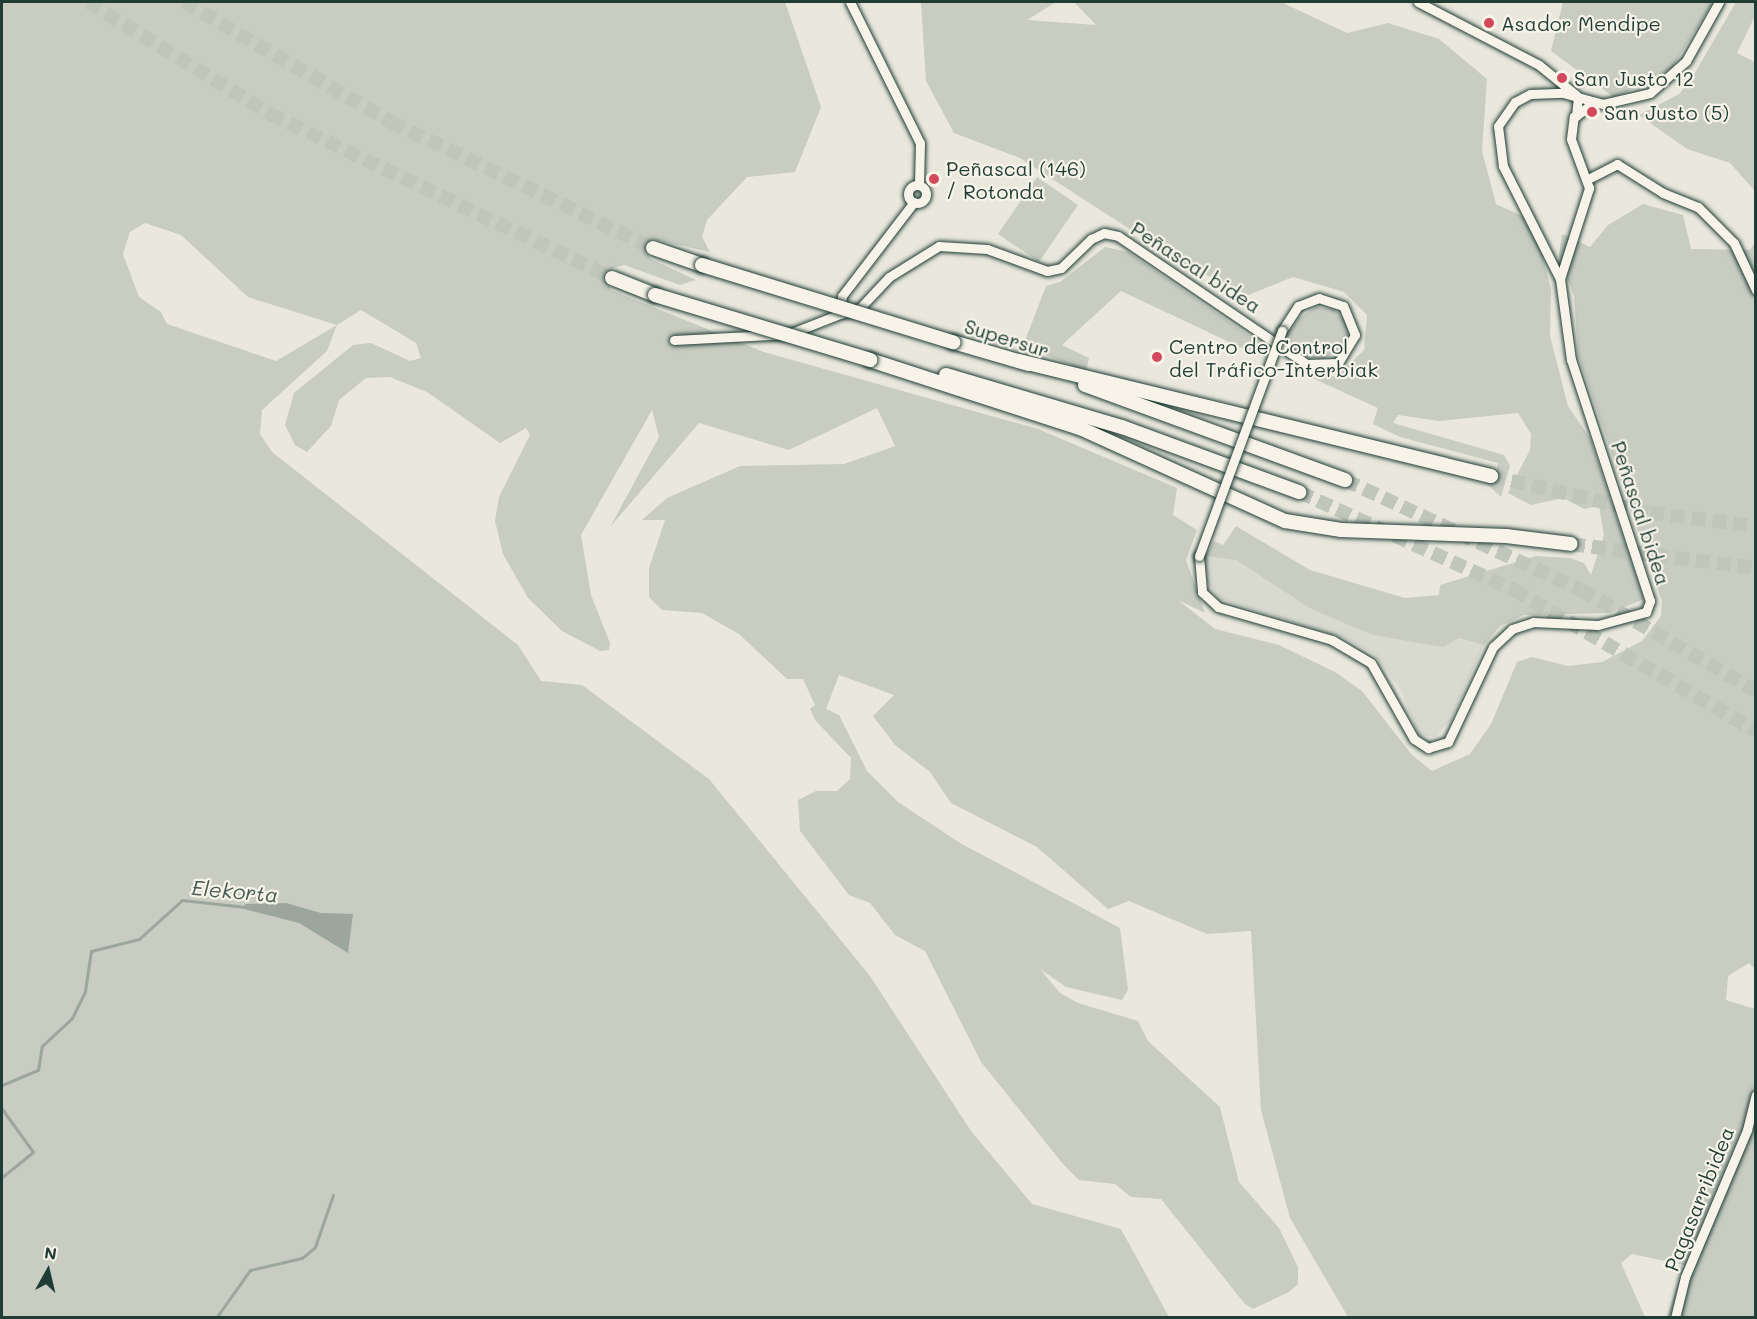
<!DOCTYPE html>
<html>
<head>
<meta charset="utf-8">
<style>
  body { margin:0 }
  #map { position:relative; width:1757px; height:1319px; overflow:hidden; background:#eae8dd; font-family:Mali,sans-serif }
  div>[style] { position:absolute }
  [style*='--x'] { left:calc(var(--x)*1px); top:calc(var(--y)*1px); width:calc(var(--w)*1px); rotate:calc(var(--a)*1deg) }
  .built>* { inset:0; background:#d9dacf }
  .green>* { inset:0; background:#c8ccc1 }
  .water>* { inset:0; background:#9ca69c }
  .stream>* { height:3px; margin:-1.5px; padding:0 1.5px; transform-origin:1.5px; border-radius:1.5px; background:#9ca69c }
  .highway-tunnel>* { height:14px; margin-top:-7px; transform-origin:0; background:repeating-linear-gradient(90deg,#c1c6bb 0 14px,transparent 0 21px) }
  .roads { filter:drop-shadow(0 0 2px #1f3d34) drop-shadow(0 0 2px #1f3d34) }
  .minor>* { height:9px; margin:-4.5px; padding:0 4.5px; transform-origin:4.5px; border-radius:4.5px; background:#f7f3e8 }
  .minor>.ring { margin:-4.5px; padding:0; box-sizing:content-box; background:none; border:9px solid #f7f3e8; border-radius:50% }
  .highway>* { height:14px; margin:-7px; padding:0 7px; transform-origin:7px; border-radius:7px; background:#f7f3e8 }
  .bridges { filter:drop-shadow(0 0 2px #1f3d34) drop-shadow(0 0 2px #1f3d34) }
  .minor-bridge>* { height:9px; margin:-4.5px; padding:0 4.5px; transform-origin:4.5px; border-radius:4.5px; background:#f7f3e8 }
  .highway-bridge>* { height:14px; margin:-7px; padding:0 7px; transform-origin:7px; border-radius:7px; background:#f7f3e8 }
  .dots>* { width:16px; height:16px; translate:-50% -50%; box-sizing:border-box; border:3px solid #f7f3e8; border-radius:50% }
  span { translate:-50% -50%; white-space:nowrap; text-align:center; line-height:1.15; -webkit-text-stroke:4.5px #f7f3e8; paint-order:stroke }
  .poi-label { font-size:20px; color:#1f3d34 }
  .left { translate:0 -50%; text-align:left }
  .street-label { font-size:20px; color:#1f3d34 }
  .water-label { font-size:21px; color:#445c53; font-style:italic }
  .frame { position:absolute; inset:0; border:3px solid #1f3d34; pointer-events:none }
  .north { position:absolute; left:18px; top:1241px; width:60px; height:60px; -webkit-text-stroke:4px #f7f3e8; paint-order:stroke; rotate:8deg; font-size:16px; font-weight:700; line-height:24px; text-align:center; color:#1f3d34 }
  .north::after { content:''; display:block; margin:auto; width:21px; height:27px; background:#1f3d34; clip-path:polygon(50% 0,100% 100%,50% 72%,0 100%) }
</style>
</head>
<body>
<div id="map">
  <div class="built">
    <i style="clip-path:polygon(1205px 556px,1236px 560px,1311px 609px,1373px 634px,1457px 638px,1484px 645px,1451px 720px,1435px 737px,1419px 735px,1400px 689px,1374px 654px,1342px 637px,1219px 599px,1205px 579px)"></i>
  </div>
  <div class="green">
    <i style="clip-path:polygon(evenodd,2px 2px,785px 2px,821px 107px,795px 172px,747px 177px,707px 220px,702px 237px,710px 252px,652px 239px,646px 253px,651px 259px,696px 280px,680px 285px,624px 265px,613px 268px,607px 280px,611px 290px,764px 352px,1038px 429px,1177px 488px,1173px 515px,1197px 530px,1186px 560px,1205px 613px,1178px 600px,1215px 629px,1279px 645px,1335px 672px,1362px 691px,1412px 755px,1432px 771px,1470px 754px,1491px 724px,1517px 662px,1532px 657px,1568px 666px,1602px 662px,1642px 641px,1661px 616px,1662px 601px,1578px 355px,1574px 296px,1559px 256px,1562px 234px,1590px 247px,1608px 225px,1643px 204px,1683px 215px,1691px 249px,1750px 250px,1755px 242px,1756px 970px,1749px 963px,1728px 976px,1726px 1000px,1755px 1009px,1755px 1317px,1667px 1317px,1684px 1265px,1632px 1254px,1621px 1263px,1645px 1317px,1348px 1317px,1290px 1218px,1261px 1110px,1251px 931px,1207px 934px,1129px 901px,1108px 909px,1037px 847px,951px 803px,930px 772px,895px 745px,873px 716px,894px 695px,839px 675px,826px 709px,839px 715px,867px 771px,898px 802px,960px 843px,1120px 928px,1128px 990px,1122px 1000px,1066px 987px,1040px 969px,1060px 993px,1078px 1003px,1138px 1021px,1148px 1041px,1220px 1107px,1239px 1182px,1279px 1228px,1298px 1267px,1298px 1284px,1289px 1292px,1253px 1309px,1245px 1304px,1161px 1199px,1131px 1197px,1115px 1184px,1079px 1180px,1063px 1164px,981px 1062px,925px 951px,895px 935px,870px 903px,849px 895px,800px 831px,798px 800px,816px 791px,837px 791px,850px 779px,851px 758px,815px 720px,810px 709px,815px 705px,803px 679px,787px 679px,739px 634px,702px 613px,662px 610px,649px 597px,649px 568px,665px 520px,642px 520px,667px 498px,740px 466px,844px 464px,895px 446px,877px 408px,789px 450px,699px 423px,610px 527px,659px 437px,652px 410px,581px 535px,591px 595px,610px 643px,609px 650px,600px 651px,562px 631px,528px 598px,503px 554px,495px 521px,499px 497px,530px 435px,526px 428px,500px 443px,427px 392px,390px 377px,366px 378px,339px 400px,331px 426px,307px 452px,295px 445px,285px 425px,294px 393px,353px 345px,371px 343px,410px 361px,421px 358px,416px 343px,361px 310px,337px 325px,327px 351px,262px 410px,260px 434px,272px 452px,518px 645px,541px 681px,582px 685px,709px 779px,870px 976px,971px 1131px,1032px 1204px,1121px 1229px,1169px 1317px,2px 1317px,2px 2px,145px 223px,181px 235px,248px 297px,337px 325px,276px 361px,167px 324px,161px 312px,139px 297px,123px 254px,130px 232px,145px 223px)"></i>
    <i style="clip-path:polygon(921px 2px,1056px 2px,1027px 20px,1096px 25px,1074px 2px,1281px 2px,1347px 33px,1388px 23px,1439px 39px,1487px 79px,1482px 151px,1496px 204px,1524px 217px,1539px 243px,1551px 289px,1550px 336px,1568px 406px,1590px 438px,1644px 599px,1610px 613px,1524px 615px,1500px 626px,1484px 645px,1458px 638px,1443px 647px,1373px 635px,1311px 609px,1236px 560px,1205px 556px,1214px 541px,1223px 545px,1236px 526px,1310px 570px,1405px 598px,1439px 595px,1440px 585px,1536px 556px,1570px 558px,1584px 563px,1591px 575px,1604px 535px,1599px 506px,1584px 509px,1563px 498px,1531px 505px,1508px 493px,1530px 450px,1531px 434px,1518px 413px,1439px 421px,1398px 415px,1393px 423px,1504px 455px,1510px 466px,1501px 497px,1483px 480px,1494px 482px,1498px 463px,1400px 437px,1373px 424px,1378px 408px,1310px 377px,1337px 376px,1364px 350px,1367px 315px,1344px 292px,1293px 277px,1248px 295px,1182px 263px,1020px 158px,954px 133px,926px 81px)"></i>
    <i style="clip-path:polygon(1563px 2px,1713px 2px,1672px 68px,1615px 98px,1551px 51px)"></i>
    <i style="clip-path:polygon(1736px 2px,1755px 2px,1755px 16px,1737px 53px,1755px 62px,1755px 191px,1730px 163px,1687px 149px,1639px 115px,1679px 94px,1692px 78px)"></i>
    <i style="clip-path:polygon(1037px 177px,1078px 205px,1039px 262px,998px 234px)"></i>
    <i style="clip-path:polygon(1105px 247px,1128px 252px,1263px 345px,1259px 356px,1121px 291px,1062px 345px,1089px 358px,1086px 371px,1023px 346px,1046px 286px,1060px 282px)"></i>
    <i style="clip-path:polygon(1316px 307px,1334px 309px,1349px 325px,1346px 345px,1324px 359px,1306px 357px,1285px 339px,1299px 318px)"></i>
  </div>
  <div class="water">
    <i style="clip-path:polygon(286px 903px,321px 913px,353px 914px,348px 953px,299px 923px,244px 909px,245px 904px)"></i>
  </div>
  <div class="stream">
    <i style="--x:2;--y:1085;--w:39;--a:-23"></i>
    <i style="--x:38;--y:1070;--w:24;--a:-81"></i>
    <i style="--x:42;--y:1046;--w:41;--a:-43"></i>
    <i style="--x:72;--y:1018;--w:30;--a:-64"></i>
    <i style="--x:85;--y:991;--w:40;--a:-81.5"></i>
    <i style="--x:91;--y:951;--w:49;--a:-14"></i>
    <i style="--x:139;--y:939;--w:58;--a:-42.2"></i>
    <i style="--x:182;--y:900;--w:64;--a:6.2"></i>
    <i style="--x:2;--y:1109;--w:53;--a:54.2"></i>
    <i style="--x:33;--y:1152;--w:40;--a:141"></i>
    <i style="--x:216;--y:1318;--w:59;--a:-54.7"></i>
    <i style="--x:250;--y:1270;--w:53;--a:-13"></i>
    <i style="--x:302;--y:1258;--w:17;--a:-40"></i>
    <i style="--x:315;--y:1247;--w:55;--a:-70.9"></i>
  </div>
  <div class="highway-tunnel">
    <i style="--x:88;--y:2;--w:214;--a:31.6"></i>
    <i style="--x:270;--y:114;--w:379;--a:25.6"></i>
    <i style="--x:184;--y:2;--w:239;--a:30.1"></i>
    <i style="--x:391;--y:122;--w:291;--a:25.7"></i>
    <i style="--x:1491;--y:476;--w:163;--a:13.1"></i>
    <i style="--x:1650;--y:513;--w:107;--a:7"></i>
    <i style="--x:1345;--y:480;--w:260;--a:25"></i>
    <i style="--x:1581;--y:590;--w:202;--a:30"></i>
    <i style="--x:1299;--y:492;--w:236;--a:24.5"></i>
    <i style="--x:1514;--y:590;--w:280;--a:30.2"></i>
    <i style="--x:1571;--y:544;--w:187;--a:7.4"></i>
  </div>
  <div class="roads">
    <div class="minor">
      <i style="--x:850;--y:2;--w:157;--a:63.6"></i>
      <i style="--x:920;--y:143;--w:42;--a:91.4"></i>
      <i style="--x:1418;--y:2;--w:136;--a:27.5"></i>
      <i style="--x:1539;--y:65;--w:48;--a:39"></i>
      <i style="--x:1578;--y:97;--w:19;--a:96"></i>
      <i style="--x:1576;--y:116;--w:23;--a:-38"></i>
      <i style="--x:1588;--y:179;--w:33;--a:-27"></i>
      <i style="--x:1617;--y:164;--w:54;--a:32.2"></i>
      <i style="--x:1663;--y:193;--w:38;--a:22"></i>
      <i style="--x:1698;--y:207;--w:51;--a:45"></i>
      <i style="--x:1734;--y:243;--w:52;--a:64.9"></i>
      <i class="ring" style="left:908px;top:185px;width:9px;height:9px"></i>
      <i style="--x:914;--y:202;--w:118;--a:127.5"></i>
      <i style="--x:842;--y:296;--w:18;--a:96"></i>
      <i style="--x:840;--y:314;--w:20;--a:-15"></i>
      <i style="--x:859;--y:309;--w:44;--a:-46.8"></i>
      <i style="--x:889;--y:277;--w:59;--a:-31.8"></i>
      <i style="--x:939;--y:246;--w:48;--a:3.6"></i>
      <i style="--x:987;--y:249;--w:64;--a:20.1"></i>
      <i style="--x:1047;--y:271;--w:14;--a:-12"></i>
      <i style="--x:1061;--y:268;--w:42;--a:-44"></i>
      <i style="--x:1091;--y:239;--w:14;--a:-25"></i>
      <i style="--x:1104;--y:233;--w:14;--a:12"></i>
      <i style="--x:1118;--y:236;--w:227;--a:34.2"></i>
      <i style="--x:1306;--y:364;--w:32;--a:-2"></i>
      <i style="--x:1338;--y:363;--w:33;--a:-59"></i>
      <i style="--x:1355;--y:335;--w:31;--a:-112"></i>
      <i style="--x:1343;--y:306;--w:25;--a:-162"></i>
      <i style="--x:1319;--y:298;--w:22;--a:159"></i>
      <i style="--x:1298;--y:306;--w:30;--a:123"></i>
      <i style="--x:1560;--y:279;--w:96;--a:-72.3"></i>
      <i style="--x:1589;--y:188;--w:52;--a:-110.2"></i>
      <i style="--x:1571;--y:139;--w:23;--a:-83"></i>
      <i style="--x:674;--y:340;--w:115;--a:-3"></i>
      <i style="--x:789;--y:334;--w:55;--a:-21.4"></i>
      <i style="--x:1199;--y:556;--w:36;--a:85"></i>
      <i style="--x:1202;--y:592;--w:22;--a:43"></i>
      <i style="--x:1218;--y:607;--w:119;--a:16.1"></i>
      <i style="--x:1332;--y:640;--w:45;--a:30.5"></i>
      <i style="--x:1371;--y:663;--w:87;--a:60.5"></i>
      <i style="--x:1414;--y:739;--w:17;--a:33"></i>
      <i style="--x:1428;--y:748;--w:21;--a:-17"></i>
      <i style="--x:1448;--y:742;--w:105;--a:-64.7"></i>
      <i style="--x:1493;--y:647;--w:26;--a:-43"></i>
      <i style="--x:1512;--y:629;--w:22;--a:-18"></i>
      <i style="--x:1533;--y:622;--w:65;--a:2.6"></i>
      <i style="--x:1598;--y:625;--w:50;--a:-15.2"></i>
      <i style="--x:1646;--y:612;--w:12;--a:-70"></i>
      <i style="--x:1650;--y:601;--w:254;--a:-108.1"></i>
      <i style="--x:1571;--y:360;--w:82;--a:-97.7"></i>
      <i style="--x:1560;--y:279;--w:127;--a:-116.8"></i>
      <i style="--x:1503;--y:166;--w:40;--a:-97.1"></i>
      <i style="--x:1498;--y:126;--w:29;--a:-55"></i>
      <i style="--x:1515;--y:102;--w:17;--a:-28"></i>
      <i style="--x:1530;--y:94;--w:33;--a:-2"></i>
      <i style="--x:1563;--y:93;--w:41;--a:15.4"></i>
      <i style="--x:1603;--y:104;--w:48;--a:-13.2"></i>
      <i style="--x:1650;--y:93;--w:48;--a:-41.6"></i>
      <i style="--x:1686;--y:61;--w:68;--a:-60.8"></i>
      <i style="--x:1675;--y:1318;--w:42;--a:-76.3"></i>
      <i style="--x:1685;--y:1277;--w:160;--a:-67.1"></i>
      <i style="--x:1747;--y:1130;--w:36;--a:-76"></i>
    </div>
    <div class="highway">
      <i style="--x:653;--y:248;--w:52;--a:19.1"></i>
      <i style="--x:612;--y:278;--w:46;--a:21.6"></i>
      <i style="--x:953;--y:342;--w:78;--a:16.3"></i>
      <i style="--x:870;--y:360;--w:223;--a:18"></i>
      <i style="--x:1082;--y:429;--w:223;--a:24.4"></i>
      <i style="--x:1285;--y:521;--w:57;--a:9.1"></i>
      <i style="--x:1341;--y:530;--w:165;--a:2.1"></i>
      <i style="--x:1506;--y:536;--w:65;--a:7"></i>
      <i style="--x:1019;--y:361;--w:486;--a:13.7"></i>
      <i style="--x:946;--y:375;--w:184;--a:16.5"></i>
      <i style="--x:1122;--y:427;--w:189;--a:20.2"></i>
      <i style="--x:1085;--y:385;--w:277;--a:20.1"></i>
    </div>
  </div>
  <div class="bridges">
    <div class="minor-bridge">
      <i style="--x:1199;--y:556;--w:240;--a:-69.8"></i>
    </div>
    <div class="highway-bridge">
      <i style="--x:702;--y:265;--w:263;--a:17.1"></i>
      <i style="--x:655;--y:295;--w:225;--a:16.8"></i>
    </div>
  </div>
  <div class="dots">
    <i style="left:1489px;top:23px;background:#d1495b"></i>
    <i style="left:1562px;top:78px;background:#d1495b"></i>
    <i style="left:1592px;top:112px;background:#d1495b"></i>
    <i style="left:934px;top:179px;background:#d1495b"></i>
    <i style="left:1157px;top:357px;background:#d1495b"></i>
  </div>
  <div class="poi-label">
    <span class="left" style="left:1501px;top:23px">Asador Mendipe</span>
    <span class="left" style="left:1574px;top:78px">San Justo 12</span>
    <span class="left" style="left:1604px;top:112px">San Justo (5)</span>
    <span class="left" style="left:946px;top:180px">Peñascal (146)<br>/ Rotonda</span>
    <span class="left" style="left:1169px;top:358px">Centro de Control<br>del Tráfico-Interbiak</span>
  </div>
  <div class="street-label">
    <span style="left:1196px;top:267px;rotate:33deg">Peñascal bidea</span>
    <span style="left:1007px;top:338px;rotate:17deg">Supersur</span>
    <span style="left:1641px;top:513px;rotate:72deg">Peñascal bidea</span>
    <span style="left:1699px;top:1199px;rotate:-68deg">Pagasarribidea</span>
  </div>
  <div class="water-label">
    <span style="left:235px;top:891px;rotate:5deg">Elekorta</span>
  </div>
  <div class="frame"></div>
  <div class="north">N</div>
</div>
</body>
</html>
